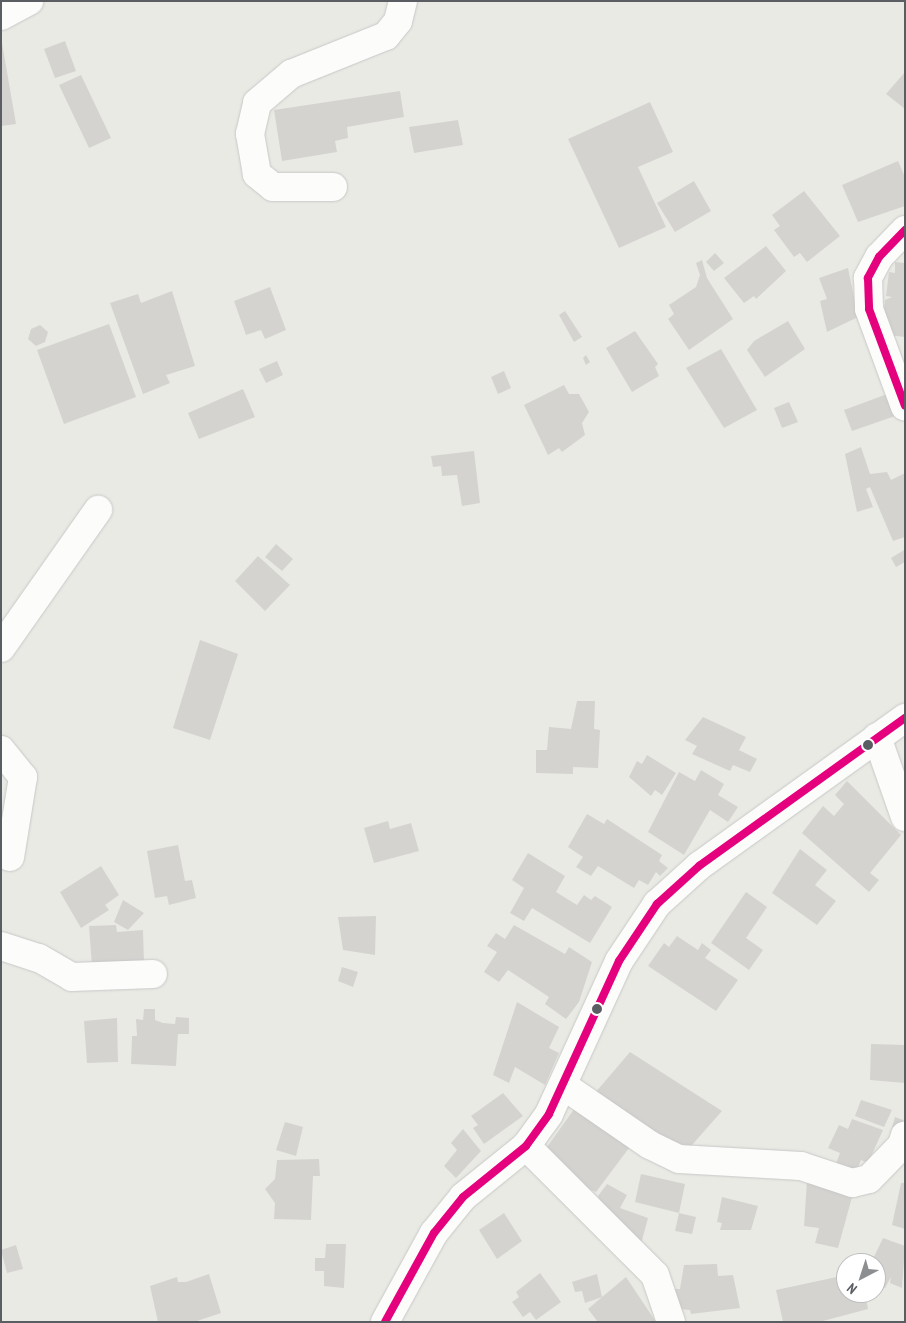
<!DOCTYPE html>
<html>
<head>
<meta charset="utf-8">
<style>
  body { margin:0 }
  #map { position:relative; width:906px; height:1323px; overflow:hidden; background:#eaeae5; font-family:"PT Sans Narrow",sans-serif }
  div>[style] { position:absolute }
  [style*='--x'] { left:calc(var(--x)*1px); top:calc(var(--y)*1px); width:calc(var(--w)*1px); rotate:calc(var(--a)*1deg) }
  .building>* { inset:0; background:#d4d3d0 }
  .roads { filter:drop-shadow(0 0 1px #c7c7c7) drop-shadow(0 0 1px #c7c7c7) }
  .minor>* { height:28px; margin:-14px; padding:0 14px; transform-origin:14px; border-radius:14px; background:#fcfcfb }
  .bus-1>* { height:8px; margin:-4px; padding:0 4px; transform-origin:4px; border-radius:4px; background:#e5007d }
  .dots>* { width:14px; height:14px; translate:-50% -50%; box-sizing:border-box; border:2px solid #fff; border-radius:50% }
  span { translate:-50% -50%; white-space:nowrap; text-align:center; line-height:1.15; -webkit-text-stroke:4px #fff; paint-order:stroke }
  .frame { position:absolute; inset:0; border:2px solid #5a5d62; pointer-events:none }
  .north { position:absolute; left:836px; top:1253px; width:50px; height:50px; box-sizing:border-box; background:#fff; border:1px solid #bdbec0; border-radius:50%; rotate:220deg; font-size:14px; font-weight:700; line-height:20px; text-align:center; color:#5a5d62 }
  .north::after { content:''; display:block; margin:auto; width:18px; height:22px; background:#8c8e90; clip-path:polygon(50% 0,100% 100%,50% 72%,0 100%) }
</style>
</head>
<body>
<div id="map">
  <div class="building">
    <i style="clip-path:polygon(1px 37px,16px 124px,1px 126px)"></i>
    <i style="clip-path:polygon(65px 41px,76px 71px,55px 78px,44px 49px)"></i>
    <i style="clip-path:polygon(905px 72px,905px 109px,886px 94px)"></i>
    <i style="clip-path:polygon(81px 75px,111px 138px,89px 148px,59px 85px)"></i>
    <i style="clip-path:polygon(400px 91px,404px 117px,347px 127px,348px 138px,335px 141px,337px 152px,282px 161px,274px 110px)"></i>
    <i style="clip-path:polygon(650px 102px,673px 152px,638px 167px,666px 227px,619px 248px,568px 139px)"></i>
    <i style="clip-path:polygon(458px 120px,463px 145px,414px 153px,409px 127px)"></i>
    <i style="clip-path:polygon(898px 161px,905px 177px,905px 206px,858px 222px,842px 185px)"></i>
    <i style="clip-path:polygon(694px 181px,711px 211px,675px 232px,657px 203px)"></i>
    <i style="clip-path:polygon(804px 191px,840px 236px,807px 262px,800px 253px,794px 257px,774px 230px,780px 226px,772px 215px)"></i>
    <i style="clip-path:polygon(766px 246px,786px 271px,756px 299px,754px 296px,744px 303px,724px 278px)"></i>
    <i style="clip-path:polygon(715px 253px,724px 263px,714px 271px,706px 262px)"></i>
    <i style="clip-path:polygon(702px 260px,707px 278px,733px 319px,689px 350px,668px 319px,674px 314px,669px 305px,696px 287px,700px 275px,696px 263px)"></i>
    <i style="clip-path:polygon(895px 262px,905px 263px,905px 337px,888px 335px,883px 323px,885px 300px,892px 297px,886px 296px,889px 272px,895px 273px)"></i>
    <i style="clip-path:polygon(848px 268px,858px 317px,827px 332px,820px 301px,827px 299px,819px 278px)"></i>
    <i style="clip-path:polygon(270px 287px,286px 330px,265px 339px,261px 330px,246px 335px,234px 301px)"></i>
    <i style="clip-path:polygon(172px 291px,195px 366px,166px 375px,170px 383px,143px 394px,110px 303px,138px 294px,141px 303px)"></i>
    <i style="clip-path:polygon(565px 311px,582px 337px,574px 342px,559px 315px)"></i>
    <i style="clip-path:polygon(788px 321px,805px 349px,765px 377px,747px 350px,754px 341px)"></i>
    <i style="clip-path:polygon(109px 324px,136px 397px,64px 424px,37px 350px)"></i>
    <i style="clip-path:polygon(40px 325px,48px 332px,45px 342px,36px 346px,28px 339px,31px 329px)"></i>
    <i style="clip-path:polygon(635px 331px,658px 364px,655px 367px,659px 376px,632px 392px,606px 348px)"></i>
    <i style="clip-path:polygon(721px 349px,757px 410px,724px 428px,686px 368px)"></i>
    <i style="clip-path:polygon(586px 355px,590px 362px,586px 365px,583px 358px)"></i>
    <i style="clip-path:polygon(277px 361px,283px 375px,266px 383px,259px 369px)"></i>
    <i style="clip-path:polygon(504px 371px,511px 388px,498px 394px,491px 377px)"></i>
    <i style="clip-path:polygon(564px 385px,569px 394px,579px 394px,589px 412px,582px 423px,585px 435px,562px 452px,559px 448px,548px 455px,524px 405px)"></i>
    <i style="clip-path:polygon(243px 389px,255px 417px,199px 439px,188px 413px)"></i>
    <i style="clip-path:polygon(890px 393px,898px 415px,852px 431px,844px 410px)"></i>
    <i style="clip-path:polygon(789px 402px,798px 422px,782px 428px,774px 408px)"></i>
    <i style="clip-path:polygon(861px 447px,870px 474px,887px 472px,891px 480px,905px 473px,905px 537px,893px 541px,870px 487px,866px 489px,873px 507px,857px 512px,845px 454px)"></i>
    <i style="clip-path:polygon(474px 451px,480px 503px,462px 506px,457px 475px,442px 476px,441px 466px,433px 467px,431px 456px)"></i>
    <i style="clip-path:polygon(276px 544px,293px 559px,282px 571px,265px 557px)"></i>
    <i style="clip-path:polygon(904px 550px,905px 562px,896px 567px,891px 558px)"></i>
    <i style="clip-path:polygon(258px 556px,290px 585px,265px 611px,235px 581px)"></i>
    <i style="clip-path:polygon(200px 640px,238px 654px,210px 740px,173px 728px)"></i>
    <i style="clip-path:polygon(577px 701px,595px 701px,594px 729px,600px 730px,598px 768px,573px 767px,573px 774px,536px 773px,536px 750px,547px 750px,549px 727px,571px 729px)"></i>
    <i style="clip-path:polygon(703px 717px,746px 737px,739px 750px,757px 759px,750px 772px,733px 765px,730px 771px,692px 754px,697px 746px,685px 740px)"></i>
    <i style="clip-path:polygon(647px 755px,676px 773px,662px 795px,655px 790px,651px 796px,629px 777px,637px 761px,642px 764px)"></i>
    <i style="clip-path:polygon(701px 770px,724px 784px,718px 795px,738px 807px,728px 822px,710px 810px,684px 855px,648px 832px,679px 772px,695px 781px)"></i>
    <i style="clip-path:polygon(847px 781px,901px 835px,870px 873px,879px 880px,869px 892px,802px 833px,823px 806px,834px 816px,844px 804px,835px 795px)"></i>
    <i style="clip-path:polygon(587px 814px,604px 824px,607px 819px,662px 855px,659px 861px,668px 868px,660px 876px,656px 872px,648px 885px,639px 880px,634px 888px,598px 866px,591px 876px,576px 867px,583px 857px,568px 847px)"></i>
    <i style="clip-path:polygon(388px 821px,390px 829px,411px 823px,419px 851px,374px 863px,364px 828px)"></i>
    <i style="clip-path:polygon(178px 845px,185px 881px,192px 880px,196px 898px,169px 905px,167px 896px,155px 898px,147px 851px)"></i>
    <i style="clip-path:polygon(800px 849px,827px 870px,815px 885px,836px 901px,817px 925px,772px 893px)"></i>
    <i style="clip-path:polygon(528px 853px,565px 876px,556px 892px,577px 905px,584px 895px,591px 900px,595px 896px,612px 907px,590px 943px,532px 908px,524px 921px,510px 913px,524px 888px,512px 880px)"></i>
    <i style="clip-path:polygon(101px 866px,119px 895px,105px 905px,109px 910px,81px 928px,60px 892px)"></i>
    <i style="clip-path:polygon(746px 892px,767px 907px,746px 938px,763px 950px,749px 970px,711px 943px)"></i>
    <i style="clip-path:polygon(123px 900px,144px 913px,128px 930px,114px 922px)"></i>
    <i style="clip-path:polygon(376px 916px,375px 955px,343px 950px,338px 917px)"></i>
    <i style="clip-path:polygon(116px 925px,117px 932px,143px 930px,144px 963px,92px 966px,89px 926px)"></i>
    <i style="clip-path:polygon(514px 925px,565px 954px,569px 947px,592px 962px,579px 1002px,566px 1019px,545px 1004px,549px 997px,508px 970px,499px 982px,484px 972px,497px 952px,487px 946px,496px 933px,505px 939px)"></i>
    <i style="clip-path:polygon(677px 936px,698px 950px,702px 943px,711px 950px,705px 958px,738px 980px,716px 1011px,648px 966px,664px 943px,669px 947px)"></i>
    <i style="clip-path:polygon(342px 967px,358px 972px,353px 987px,338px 981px)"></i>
    <i style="clip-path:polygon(517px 1002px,559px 1027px,549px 1048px,559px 1053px,545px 1085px,515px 1067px,509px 1083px,493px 1075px)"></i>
    <i style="clip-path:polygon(144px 1009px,155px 1009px,155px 1020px,163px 1023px,175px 1024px,176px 1017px,189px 1018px,189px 1034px,178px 1034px,176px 1066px,131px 1064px,132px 1036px,137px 1036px,136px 1019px,143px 1020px)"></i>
    <i style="clip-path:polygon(117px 1018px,118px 1062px,87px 1063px,84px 1021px)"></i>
    <i style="clip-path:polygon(871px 1044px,905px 1045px,905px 1083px,870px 1080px)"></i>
    <i style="clip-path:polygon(630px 1052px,722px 1111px,684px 1154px,589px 1100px)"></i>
    <i style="clip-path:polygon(503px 1093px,523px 1116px,484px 1144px,473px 1128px,478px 1125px,471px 1116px)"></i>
    <i style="clip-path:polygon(861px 1100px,892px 1110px,884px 1127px,855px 1116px)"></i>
    <i style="clip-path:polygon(580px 1101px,635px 1140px,596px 1192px,566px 1179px,542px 1154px)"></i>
    <i style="clip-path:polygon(895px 1117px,903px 1120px,901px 1128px,892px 1127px)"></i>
    <i style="clip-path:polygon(852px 1119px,883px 1130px,868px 1163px,861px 1160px,856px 1172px,836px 1164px,840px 1153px,828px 1148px,839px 1125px,848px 1129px)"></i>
    <i style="clip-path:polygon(285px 1122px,303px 1127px,296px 1156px,276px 1150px)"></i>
    <i style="clip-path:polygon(463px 1129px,481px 1151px,456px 1178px,444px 1166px,457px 1150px,451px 1143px)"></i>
    <i style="clip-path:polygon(319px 1159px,320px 1176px,313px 1176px,311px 1220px,274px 1219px,275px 1203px,265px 1189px,275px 1179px,277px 1160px)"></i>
    <i style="clip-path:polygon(641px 1174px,685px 1184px,679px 1213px,635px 1202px)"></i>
    <i style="clip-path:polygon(807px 1180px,854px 1190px,838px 1248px,815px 1243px,819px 1228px,804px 1226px)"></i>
    <i style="clip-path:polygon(901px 1183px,905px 1183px,905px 1229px,892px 1225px)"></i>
    <i style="clip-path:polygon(607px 1184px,627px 1195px,620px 1208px,648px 1218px,641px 1244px,604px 1210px,598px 1196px)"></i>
    <i style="clip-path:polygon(722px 1197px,758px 1206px,751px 1230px,720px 1230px,722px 1223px,717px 1222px)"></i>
    <i style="clip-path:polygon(504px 1213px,522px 1241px,497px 1259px,479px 1230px)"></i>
    <i style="clip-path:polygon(679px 1213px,696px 1217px,692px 1234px,675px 1231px)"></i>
    <i style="clip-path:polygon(883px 1238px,905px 1246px,902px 1288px,890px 1283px,891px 1277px,885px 1288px,876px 1283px,876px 1263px,871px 1263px)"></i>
    <i style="clip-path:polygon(326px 1244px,346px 1244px,344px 1288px,324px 1286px,324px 1271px,315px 1271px,315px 1258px,325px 1258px)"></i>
    <i style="clip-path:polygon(16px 1245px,23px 1269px,7px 1273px,1px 1250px)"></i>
    <i style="clip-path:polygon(717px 1264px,718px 1276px,733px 1275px,740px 1308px,691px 1314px,690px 1310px,669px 1308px,665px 1289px,680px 1289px,684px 1265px)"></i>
    <i style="clip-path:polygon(540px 1273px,561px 1302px,536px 1320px,530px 1312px,523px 1317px,512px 1302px,519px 1297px,516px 1292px)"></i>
    <i style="clip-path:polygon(209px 1274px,221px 1313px,194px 1322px,158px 1322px,150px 1286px,177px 1277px,178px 1282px,186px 1282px)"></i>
    <i style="clip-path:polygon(597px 1274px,602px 1297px,626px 1277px,656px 1322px,598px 1322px,588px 1309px,602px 1297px,585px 1303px,582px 1291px,575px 1292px,572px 1282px)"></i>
    <i style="clip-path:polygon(846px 1275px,846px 1293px,865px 1293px,868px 1309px,819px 1322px,783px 1322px,776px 1290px)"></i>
  </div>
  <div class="roads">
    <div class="minor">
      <i style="--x:1;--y:16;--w:32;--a:-28"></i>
      <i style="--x:333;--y:187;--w:60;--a:180"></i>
      <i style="--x:273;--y:187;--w:21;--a:-141"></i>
      <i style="--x:257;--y:174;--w:41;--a:-99.9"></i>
      <i style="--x:250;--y:134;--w:32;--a:-77"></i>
      <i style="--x:257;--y:103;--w:45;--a:-40.5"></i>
      <i style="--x:291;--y:74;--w:102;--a:-21.8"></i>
      <i style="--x:386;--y:36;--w:19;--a:-51"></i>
      <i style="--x:398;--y:21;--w:21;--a:-76"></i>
      <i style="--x:905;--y:230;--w:37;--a:134"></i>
      <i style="--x:879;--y:257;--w:24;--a:118"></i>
      <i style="--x:868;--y:278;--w:31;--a:88"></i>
      <i style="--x:869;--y:309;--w:104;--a:69.8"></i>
      <i style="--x:1;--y:648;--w:169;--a:-54.9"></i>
      <i style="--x:877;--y:737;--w:85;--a:70.7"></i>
      <i style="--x:1;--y:750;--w:35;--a:51"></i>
      <i style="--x:23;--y:777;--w:81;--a:99.2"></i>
      <i style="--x:1;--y:946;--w:40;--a:18"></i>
      <i style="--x:39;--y:958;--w:38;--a:30"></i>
      <i style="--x:72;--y:977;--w:81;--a:-2.1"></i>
      <i style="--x:564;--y:1086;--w:104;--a:34.5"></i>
      <i style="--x:650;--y:1145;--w:32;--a:26"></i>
      <i style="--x:679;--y:1159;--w:122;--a:3.3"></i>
      <i style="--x:801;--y:1166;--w:54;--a:18.4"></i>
      <i style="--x:852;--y:1183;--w:17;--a:-13"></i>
      <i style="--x:869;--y:1179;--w:47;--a:-45.9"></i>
      <i style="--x:902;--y:1145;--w:10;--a:-73"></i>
      <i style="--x:526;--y:1146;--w:182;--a:45"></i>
      <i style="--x:655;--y:1275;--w:50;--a:71.2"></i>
      <i style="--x:385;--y:1322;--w:102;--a:-61.2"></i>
      <i style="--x:434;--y:1233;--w:46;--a:-51.1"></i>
      <i style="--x:463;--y:1197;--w:81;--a:-39"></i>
      <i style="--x:526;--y:1146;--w:39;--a:-54"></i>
      <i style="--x:549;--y:1114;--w:168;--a:-65.4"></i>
      <i style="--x:619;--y:961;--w:69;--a:-56.3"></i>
      <i style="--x:657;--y:904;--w:57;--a:-42.1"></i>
      <i style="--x:699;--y:866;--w:254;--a:-35.7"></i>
    </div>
  </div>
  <div class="bus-1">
    <i style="--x:905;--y:230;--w:37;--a:134"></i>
    <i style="--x:879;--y:257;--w:24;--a:118"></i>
    <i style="--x:868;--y:278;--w:31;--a:88"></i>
    <i style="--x:869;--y:309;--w:103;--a:69.6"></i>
    <i style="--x:385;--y:1322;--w:102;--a:-61.2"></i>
    <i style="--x:434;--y:1233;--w:46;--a:-51.1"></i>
    <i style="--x:463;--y:1197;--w:81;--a:-39"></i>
    <i style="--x:526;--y:1146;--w:39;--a:-54"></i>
    <i style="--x:549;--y:1114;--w:168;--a:-65.4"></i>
    <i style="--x:619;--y:961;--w:69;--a:-56.3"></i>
    <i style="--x:657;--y:904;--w:57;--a:-42.1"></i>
    <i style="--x:699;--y:866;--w:254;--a:-35.7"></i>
  </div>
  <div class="dots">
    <i style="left:868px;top:745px;background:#5a5d62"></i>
    <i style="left:597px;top:1009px;background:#5a5d62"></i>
  </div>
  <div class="frame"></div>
  <div class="north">N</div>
</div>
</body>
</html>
